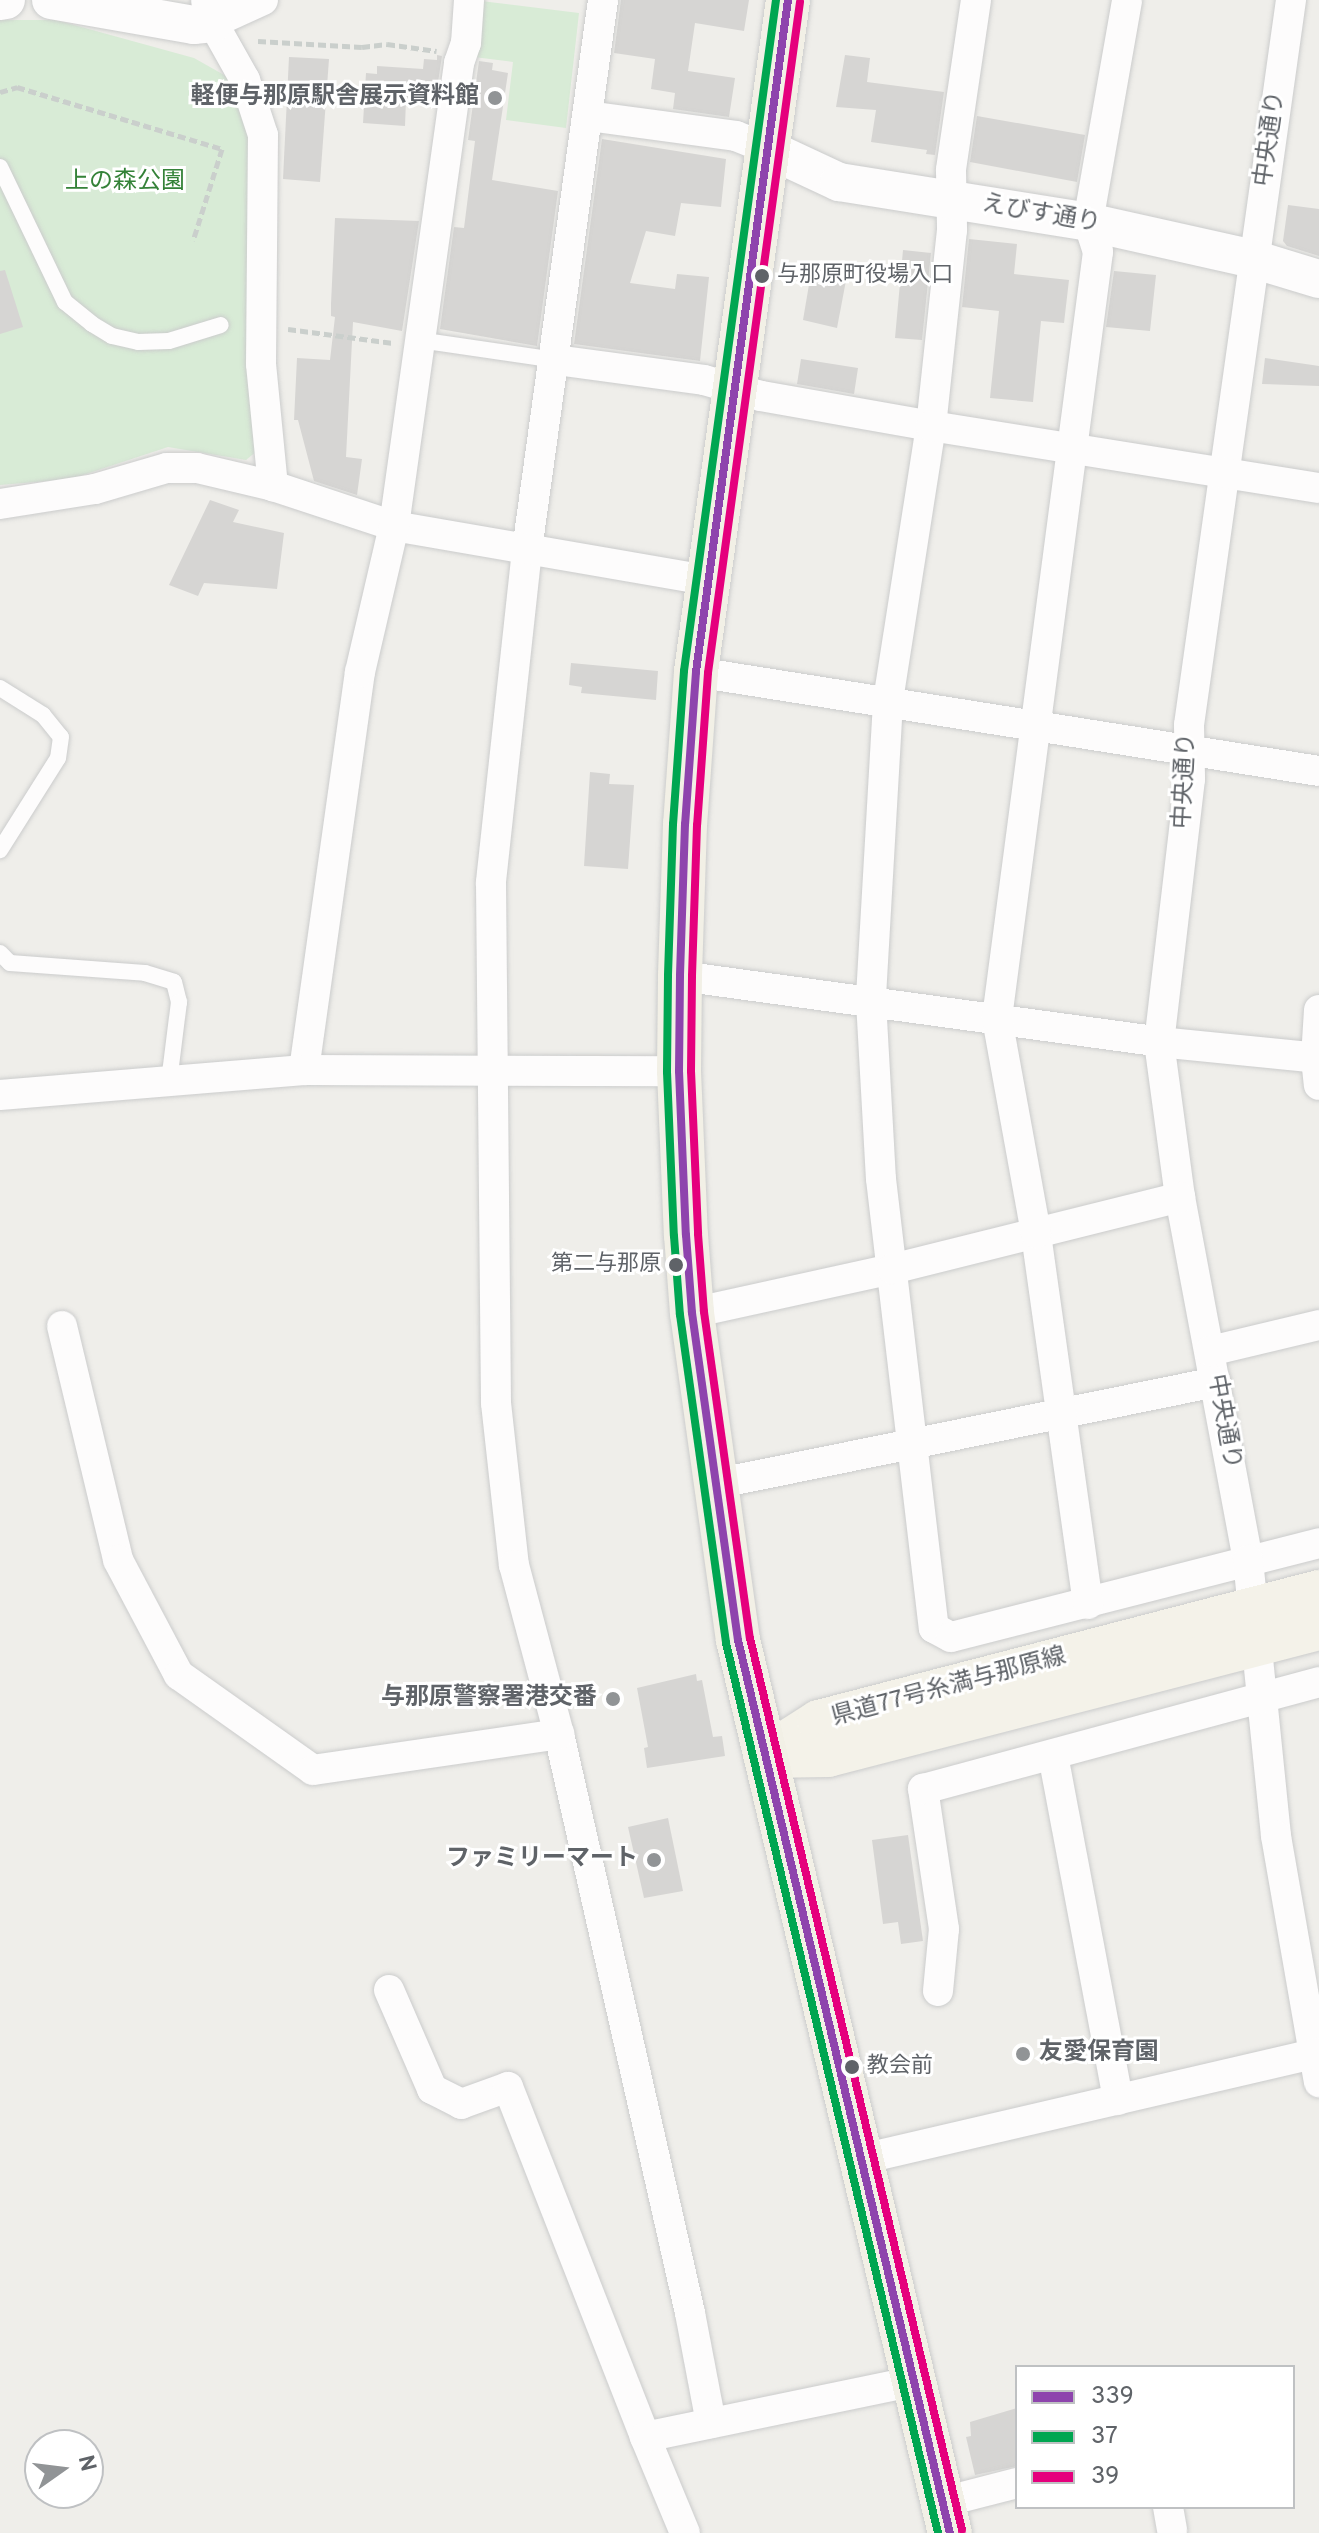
<!DOCTYPE html>
<html>
<head>
<meta charset="utf-8">
<style>
  body { margin:0 }
  #map { position:relative; width:1319px; height:2533px; overflow:hidden; background:#efeeea; font-family:Overpass,"Noto Sans JP",sans-serif }
  div>[style] { position:absolute }
  [style*='--x'] { left:calc(var(--x)*1px); top:calc(var(--y)*1px); width:calc(var(--w)*1px); rotate:calc(var(--a)*1deg) }
  .green>* { inset:0; background:#d8ebd6 }
  .building>* { inset:0; background:#d6d5d3 }
  .path>* { height:5px; margin-top:-2.5px; transform-origin:0; background:repeating-linear-gradient(90deg,#cacfcc 0 8px,transparent 0 12px) }
  .roads { filter:drop-shadow(0 0 2px #cbcccc) drop-shadow(0 0 2px #cbcccc) }
  .service>* { height:16px; margin:-8px; padding:0 8px; transform-origin:8px; border-radius:8px; background:#fdfcfc }
  .minor>* { height:30px; margin:-15px; padding:0 15px; transform-origin:15px; border-radius:15px; background:#fdfcfc }
  .tertiary>* { height:38px; margin:-19px; padding:0 19px; transform-origin:19px; border-radius:19px; background:#fdfcfc }
  .primary>* { height:44px; margin:-22px; padding:0 22px; transform-origin:22px; border-radius:22px; background:#f4f2e9 }
  .trunk>* { height:44px; margin:-22px; padding:0 22px; transform-origin:22px; border-radius:22px; background:#f2f0e6 }
  .bus-1>* { height:8px; margin:-4px; padding:0 4px; transform-origin:4px; border-radius:4px; background:#8e44ad }
  .bus-2>* { height:8px; margin:-4px; padding:0 4px; transform-origin:4px; border-radius:4px; background:#00a651 }
  .bus-3>* { height:8px; margin:-4px; padding:0 4px; transform-origin:4px; border-radius:4px; background:#e5007d }
  .dots>* { width:22px; height:22px; translate:-50% -50%; box-sizing:border-box; border:4px solid #fff; border-radius:50% }
  span { translate:-50% -50%; white-space:nowrap; text-align:center; line-height:1.15; -webkit-text-stroke:6px #fff; paint-order:stroke }
  .bus-label { font-size:22px; color:#5f6368 }
  .left { translate:0 -50%; text-align:left }
  .right { translate:-100% -50%; text-align:right }
  .poi-label { font-size:24px; color:#5f6368; font-weight:700 }
  .street-label { font-size:24px; color:#5f6368 }
  .park-label { font-size:24px; color:#348238 }
  .legend { position:absolute; left:1015px; top:2365px; width:280px; height:144px; box-sizing:border-box; background:#fff; border:2px solid #bfc1c3; margin:0; padding:10px 14px; list-style:none; font-size:24px; color:#5f6368 }
  .legend li { display:flex; align-items:center; gap:16px; height:40px }
  .legend b { width:40px; border:2px solid #bfc1c3 }
  .north { position:absolute; left:24px; top:2429px; width:80px; height:80px; box-sizing:border-box; background:#fff; border:2px solid #bfc1c3; border-radius:50%; rotate:76deg; font-size:22px; font-weight:700; line-height:32px; text-align:center; color:#5f6368 }
  .north::after { content:''; display:block; margin:auto; width:28px; height:36px; background:#919496; clip-path:polygon(50% 0,100% 100%,50% 72%,0 100%) }
</style>
</head>
<body>
<div id="map">
  <div class="green">
    <i style="clip-path:polygon(481px 1px,579px 13px,566px 128px,506px 120px,513px 62px,474px 57px)"></i>
    <i style="clip-path:polygon(0 20px,56px 20px,194px 58px,233px 80px,252px 138px,257px 451px,246px 460px,168px 447px,71px 479px,0 485px)"></i>
  </div>
  <div class="building">
    <i style="clip-path:polygon(621px 0,749px 0,744px 31px,695px 23px,688px 71px,735px 78px,729px 117px,673px 109px,675px 93px,651px 89px,655px 59px,614px 53px)"></i>
    <i style="clip-path:polygon(437px 55px,442px 56px,435px 102px,406px 100px,405px 126px,363px 123px,366px 73px,377px 74px,377px 66px,423px 69px,424px 59px,437px 60px)"></i>
    <i style="clip-path:polygon(845px 55px,870px 58px,867px 82px,944px 92px,935px 155px,926px 154px,927px 150px,871px 142px,876px 110px,836px 107px)"></i>
    <i style="clip-path:polygon(289px 57px,329px 59px,320px 182px,283px 179px)"></i>
    <i style="clip-path:polygon(479px 61px,493px 63px,492px 70px,508px 73px,492px 180px,558px 191px,537px 346px,440px 329px,454px 227px,464px 228px,475px 141px,468px 140px)"></i>
    <i style="clip-path:polygon(977px 116px,1085px 135px,1077px 182px,970px 162px)"></i>
    <i style="clip-path:polygon(602px 139px,726px 159px,721px 207px,681px 203px,675px 236px,646px 231px,630px 283px,675px 289px,677px 274px,709px 277px,700px 361px,574px 344px)"></i>
    <i style="clip-path:polygon(1288px 205px,1319px 209px,1319px 256px,1287px 246px,1283px 241px)"></i>
    <i style="clip-path:polygon(335px 218px,419px 221px,402px 331px,353px 322px,346px 457px,362px 459px,357px 495px,314px 481px,298px 420px,294px 420px,297px 358px,330px 360px,335px 317px,331px 316px,331px 304px)"></i>
    <i style="clip-path:polygon(969px 239px,1017px 244px,1014px 274px,1069px 280px,1064px 323px,1041px 321px,1033px 402px,990px 398px,999px 311px,962px 307px)"></i>
    <i style="clip-path:polygon(903px 250px,931px 253px,922px 340px,895px 338px)"></i>
    <i style="clip-path:polygon(813px 261px,848px 270px,837px 328px,803px 320px)"></i>
    <i style="clip-path:polygon(5px 270px,23px 327px,0 334px,0 271px)"></i>
    <i style="clip-path:polygon(1114px 271px,1156px 275px,1150px 331px,1106px 327px)"></i>
    <i style="clip-path:polygon(1265px 358px,1319px 366px,1319px 386px,1262px 384px)"></i>
    <i style="clip-path:polygon(801px 359px,858px 368px,854px 394px,797px 384px)"></i>
    <i style="clip-path:polygon(210px 500px,239px 510px,233px 522px,284px 533px,277px 589px,204px 583px,198px 596px,169px 585px)"></i>
    <i style="clip-path:polygon(571px 663px,658px 671px,656px 700px,581px 693px,582px 687px,569px 685px)"></i>
    <i style="clip-path:polygon(590px 772px,610px 774px,609px 784px,634px 785px,628px 869px,584px 866px)"></i>
    <i style="clip-path:polygon(696px 1674px,697px 1681px,702px 1680px,713px 1737px,722px 1736px,725px 1756px,647px 1768px,644px 1748px,648px 1747px,637px 1688px)"></i>
    <i style="clip-path:polygon(668px 1818px,683px 1891px,644px 1898px,628px 1827px)"></i>
    <i style="clip-path:polygon(908px 1835px,923px 1941px,901px 1944px,898px 1922px,883px 1924px,872px 1840px)"></i>
    <i style="clip-path:polygon(1017px 2408px,1017px 2466px,975px 2475px,966px 2437px,971px 2436px,970px 2422px)"></i>
  </div>
  <div class="path">
    <i style="--x:258;--y:41;--w:104;--a:3.3"></i>
    <i style="--x:362;--y:47;--w:25;--a:-7"></i>
    <i style="--x:387;--y:44;--w:50;--a:8"></i>
    <i style="--x:0;--y:92;--w:18;--a:-16"></i>
    <i style="--x:17;--y:87;--w:214;--a:16.8"></i>
    <i style="--x:222;--y:149;--w:96;--a:107.5"></i>
    <i style="--x:288;--y:329;--w:106;--a:7.6"></i>
  </div>
  <div class="roads">
    <div class="service">
      <i style="--x:0;--y:167;--w:150;--a:64.3"></i>
      <i style="--x:65;--y:302;--w:35;--a:39"></i>
      <i style="--x:92;--y:324;--w:23;--a:31"></i>
      <i style="--x:112;--y:336;--w:27;--a:13"></i>
      <i style="--x:138;--y:342;--w:31;--a:-2"></i>
      <i style="--x:169;--y:341;--w:54;--a:-17.1"></i>
      <i style="--x:419;--y:340;--w:138;--a:8.3"></i>
      <i style="--x:0;--y:688;--w:51;--a:32.1"></i>
      <i style="--x:43;--y:715;--w:28;--a:51"></i>
      <i style="--x:61;--y:737;--w:21;--a:98"></i>
      <i style="--x:58;--y:758;--w:109;--a:122.2"></i>
      <i style="--x:0;--y:953;--w:14;--a:45"></i>
      <i style="--x:10;--y:963;--w:135;--a:4.2"></i>
      <i style="--x:145;--y:973;--w:30;--a:17"></i>
      <i style="--x:174;--y:982;--w:21;--a:76"></i>
      <i style="--x:179;--y:1002;--w:80;--a:97.2"></i>
    </div>
    <div class="minor">
      <i style="--x:263;--y:0;--w:55;--a:155.3"></i>
      <i style="--x:213;--y:23;--w:65;--a:60.7"></i>
      <i style="--x:245;--y:80;--w:58;--a:71.9"></i>
      <i style="--x:263;--y:135;--w:229;--a:90.5"></i>
      <i style="--x:261;--y:364;--w:123;--a:84.4"></i>
      <i style="--x:603;--y:0;--w:555;--a:97.87"></i>
      <i style="--x:527;--y:550;--w:335;--a:96.2"></i>
      <i style="--x:491;--y:883;--w:520;--a:89.45"></i>
      <i style="--x:496;--y:1403;--w:163;--a:83.7"></i>
      <i style="--x:514;--y:1565;--w:175;--a:75.1"></i>
      <i style="--x:559;--y:1734;--w:594;--a:77.25"></i>
      <i style="--x:690;--y:2313;--w:112;--a:79.2"></i>
      <i style="--x:976;--y:0;--w:172;--a:98.4"></i>
      <i style="--x:951;--y:170;--w:60;--a:89"></i>
      <i style="--x:952;--y:230;--w:197;--a:96.1"></i>
      <i style="--x:931;--y:426;--w:279;--a:98.9"></i>
      <i style="--x:888;--y:702;--w:299;--a:93.3"></i>
      <i style="--x:871;--y:1001;--w:178;--a:86.8"></i>
      <i style="--x:881;--y:1179;--w:452;--a:83.3"></i>
      <i style="--x:934;--y:1628;--w:19;--a:28"></i>
      <i style="--x:951;--y:1637;--w:380;--a:-14.3"></i>
      <i style="--x:1291;--y:0;--w:732;--a:98.01"></i>
      <i style="--x:1189;--y:725;--w:54;--a:88.9"></i>
      <i style="--x:1190;--y:779;--w:265;--a:96.7"></i>
      <i style="--x:1159;--y:1042;--w:156;--a:82.3"></i>
      <i style="--x:1180;--y:1197;--w:369;--a:79.4"></i>
      <i style="--x:1248;--y:1560;--w:277;--a:84.2"></i>
      <i style="--x:1276;--y:1836;--w:250;--a:80.1"></i>
      <i style="--x:588;--y:116;--w:149;--a:7.7"></i>
      <i style="--x:736;--y:136;--w:32;--a:22"></i>
      <i style="--x:556;--y:360;--w:149;--a:7.7"></i>
      <i style="--x:704;--y:380;--w:59;--a:15.7"></i>
      <i style="--x:761;--y:396;--w:173;--a:10"></i>
      <i style="--x:931;--y:426;--w:393;--a:9.1"></i>
      <i style="--x:0;--y:504;--w:96;--a:-9"></i>
      <i style="--x:95;--y:489;--w:75;--a:-16.3"></i>
      <i style="--x:167;--y:468;--w:30;--a:0"></i>
      <i style="--x:197;--y:468;--w:78;--a:13.3"></i>
      <i style="--x:273;--y:486;--w:127;--a:18.3"></i>
      <i style="--x:394;--y:526;--w:318;--a:9.8"></i>
      <i style="--x:696;--y:672;--w:631;--a:9.03"></i>
      <i style="--x:680;--y:976;--w:484;--a:7.8"></i>
      <i style="--x:1159;--y:1042;--w:161;--a:5.7"></i>
      <i style="--x:1319;--y:1010;--w:48;--a:93.6"></i>
      <i style="--x:1316;--y:1058;--w:27;--a:84"></i>
      <i style="--x:304;--y:1070;--w:402;--a:-82"></i>
      <i style="--x:360;--y:672;--w:150;--a:-76.9"></i>
      <i style="--x:394;--y:526;--w:468;--a:-82"></i>
      <i style="--x:459;--y:63;--w:21;--a:-71"></i>
      <i style="--x:466;--y:43;--w:43;--a:-86"></i>
      <i style="--x:0;--y:1095;--w:305;--a:-4.7"></i>
      <i style="--x:304;--y:1070;--w:375;--a:0.2"></i>
      <i style="--x:692;--y:1313;--w:205;--a:-12.4"></i>
      <i style="--x:892;--y:1269;--w:297;--a:-14"></i>
      <i style="--x:62;--y:1326;--w:241;--a:76.5"></i>
      <i style="--x:118;--y:1560;--w:130;--a:62.1"></i>
      <i style="--x:179;--y:1675;--w:164;--a:35.3"></i>
      <i style="--x:313;--y:1770;--w:249;--a:-8.3"></i>
      <i style="--x:1210;--y:1351;--w:112;--a:-13.4"></i>
      <i style="--x:715;--y:1484;--w:511;--a:-11.51"></i>
      <i style="--x:1088;--y:1604;--w:375;--a:-98"></i>
      <i style="--x:1036;--y:1233;--w:219;--a:-100.3"></i>
      <i style="--x:997;--y:1018;--w:773;--a:-82.49"></i>
      <i style="--x:1098;--y:252;--w:32;--a:-108"></i>
      <i style="--x:1088;--y:222;--w:225;--a:-80"></i>
      <i style="--x:1053;--y:1755;--w:351;--a:79.3"></i>
      <i style="--x:389;--y:1990;--w:108;--a:66.5"></i>
      <i style="--x:432;--y:2089;--w:33;--a:27"></i>
      <i style="--x:461;--y:2104;--w:50;--a:-19.9"></i>
      <i style="--x:508;--y:2087;--w:376;--a:68.6"></i>
      <i style="--x:938;--y:1991;--w:62;--a:-84.5"></i>
      <i style="--x:944;--y:1929;--w:142;--a:-98.5"></i>
      <i style="--x:923;--y:1789;--w:410;--a:-15.1"></i>
      <i style="--x:862;--y:2159;--w:469;--a:-13.1"></i>
      <i style="--x:943;--y:2502;--w:76;--a:-14.4"></i>
      <i style="--x:1168;--y:2507;--w:23;--a:80"></i>
      <i style="--x:685;--y:2533;--w:104;--a:-112.6"></i>
      <i style="--x:645;--y:2437;--w:276;--a:-11.7"></i>
    </div>
    <div class="tertiary">
      <i style="--x:51;--y:0;--w:145;--a:9.9"></i>
      <i style="--x:194;--y:25;--w:19;--a:-6"></i>
      <i style="--x:213;--y:23;--w:23;--a:-97"></i>
      <i style="--x:0;--y:1;--w:6;--a:-9"></i>
      <i style="--x:766;--y:148;--w:81;--a:25"></i>
      <i style="--x:839;--y:182;--w:252;--a:9.1"></i>
      <i style="--x:1088;--y:222;--w:169;--a:12.6"></i>
      <i style="--x:1253;--y:259;--w:69;--a:16.9"></i>
    </div>
    <div class="primary">
      <i style="--x:766;--y:1756;--w:63;--a:-32.7"></i>
      <i style="--x:819;--y:1722;--w:517;--a:-14.57"></i>
      <i style="--x:766;--y:1756;--w:62;--a:-0.9"></i>
      <i style="--x:828;--y:1755;--w:507;--a:-14.5"></i>
    </div>
    <div class="trunk">
      <i style="--x:788;--y:0;--w:678;--a:97.8"></i>
      <i style="--x:696;--y:672;--w:152;--a:94.1"></i>
      <i style="--x:685;--y:824;--w:152;--a:91.9"></i>
      <i style="--x:680;--y:976;--w:95;--a:90.6"></i>
      <i style="--x:679;--y:1071;--w:164;--a:87.6"></i>
      <i style="--x:686;--y:1235;--w:78;--a:85.6"></i>
      <i style="--x:692;--y:1313;--w:330;--a:82"></i>
      <i style="--x:738;--y:1640;--w:918;--a:76.65"></i>
    </div>
  </div>
  <div class="bus-1">
    <i style="--x:788;--y:0;--w:678;--a:97.8"></i>
    <i style="--x:696;--y:672;--w:152;--a:94.1"></i>
    <i style="--x:685;--y:824;--w:152;--a:91.9"></i>
    <i style="--x:680;--y:976;--w:95;--a:90.6"></i>
    <i style="--x:679;--y:1071;--w:164;--a:87.6"></i>
    <i style="--x:686;--y:1235;--w:78;--a:85.6"></i>
    <i style="--x:692;--y:1313;--w:330;--a:82"></i>
    <i style="--x:738;--y:1640;--w:918;--a:76.65"></i>
  </div>
  <div class="bus-2">
    <i style="--x:776;--y:0;--w:677;--a:97.81"></i>
    <i style="--x:684;--y:671;--w:153;--a:94.1"></i>
    <i style="--x:673;--y:824;--w:152;--a:91.9"></i>
    <i style="--x:668;--y:976;--w:96;--a:90.6"></i>
    <i style="--x:667;--y:1072;--w:164;--a:87.6"></i>
    <i style="--x:674;--y:1236;--w:79;--a:85.7"></i>
    <i style="--x:680;--y:1315;--w:331;--a:82"></i>
    <i style="--x:726;--y:1643;--w:915;--a:76.6"></i>
  </div>
  <div class="bus-3">
    <i style="--x:800;--y:2;--w:677;--a:97.81"></i>
    <i style="--x:708;--y:673;--w:152;--a:94.1"></i>
    <i style="--x:697;--y:825;--w:151;--a:91.9"></i>
    <i style="--x:692;--y:976;--w:95;--a:90.6"></i>
    <i style="--x:691;--y:1071;--w:163;--a:87.5"></i>
    <i style="--x:698;--y:1234;--w:78;--a:85.6"></i>
    <i style="--x:704;--y:1312;--w:329;--a:82"></i>
    <i style="--x:750;--y:1638;--w:917;--a:76.63"></i>
  </div>
  <div class="dots">
    <i style="left:495px;top:98px;background:#919496"></i>
    <i style="left:762px;top:276px;background:#5f6368"></i>
    <i style="left:676px;top:1265px;background:#5f6368"></i>
    <i style="left:613px;top:1699px;background:#919496"></i>
    <i style="left:654px;top:1860px;background:#919496"></i>
    <i style="left:1023px;top:2054px;background:#919496"></i>
    <i style="left:852px;top:2067px;background:#5f6368"></i>
  </div>
  <div class="bus-label">
    <span class="left" style="left:777px;top:276px">与那原町役場入口</span>
    <span class="right" style="left:661px;top:1265px">第二与那原</span>
    <span class="left" style="left:867px;top:2067px">教会前</span>
  </div>
  <div class="poi-label">
    <span class="right" style="left:479px;top:98px">軽便与那原駅舎展示資料館</span>
    <span class="right" style="left:597px;top:1699px">与那原警察署港交番</span>
    <span class="right" style="left:638px;top:1860px">ファミリーマート</span>
    <span class="left" style="left:1039px;top:2054px">友愛保育園</span>
  </div>
  <div class="street-label">
    <span style="left:1271px;top:139px;rotate:-82deg">中央通り</span>
    <span style="left:1041px;top:215px;rotate:10deg">えびす通り</span>
    <span style="left:1186px;top:781px;rotate:-87deg">中央通り</span>
    <span style="left:1223px;top:1422px;rotate:80deg">中央通り</span>
    <span style="left:949px;top:1688px;rotate:-15deg">県道77号糸満与那原線</span>
  </div>
  <div class="park-label">
    <span style="left:125px;top:183px">上の森公園</span>
  </div>
  <ul class="legend">
  <li><b style="height:10px;background:#8e44ad"></b>339</li>
  <li><b style="height:10px;background:#00a651"></b>37</li>
  <li><b style="height:10px;background:#e5007d"></b>39</li>
  </ul>
  <div class="north">N</div>
</div>
</body>
</html>
